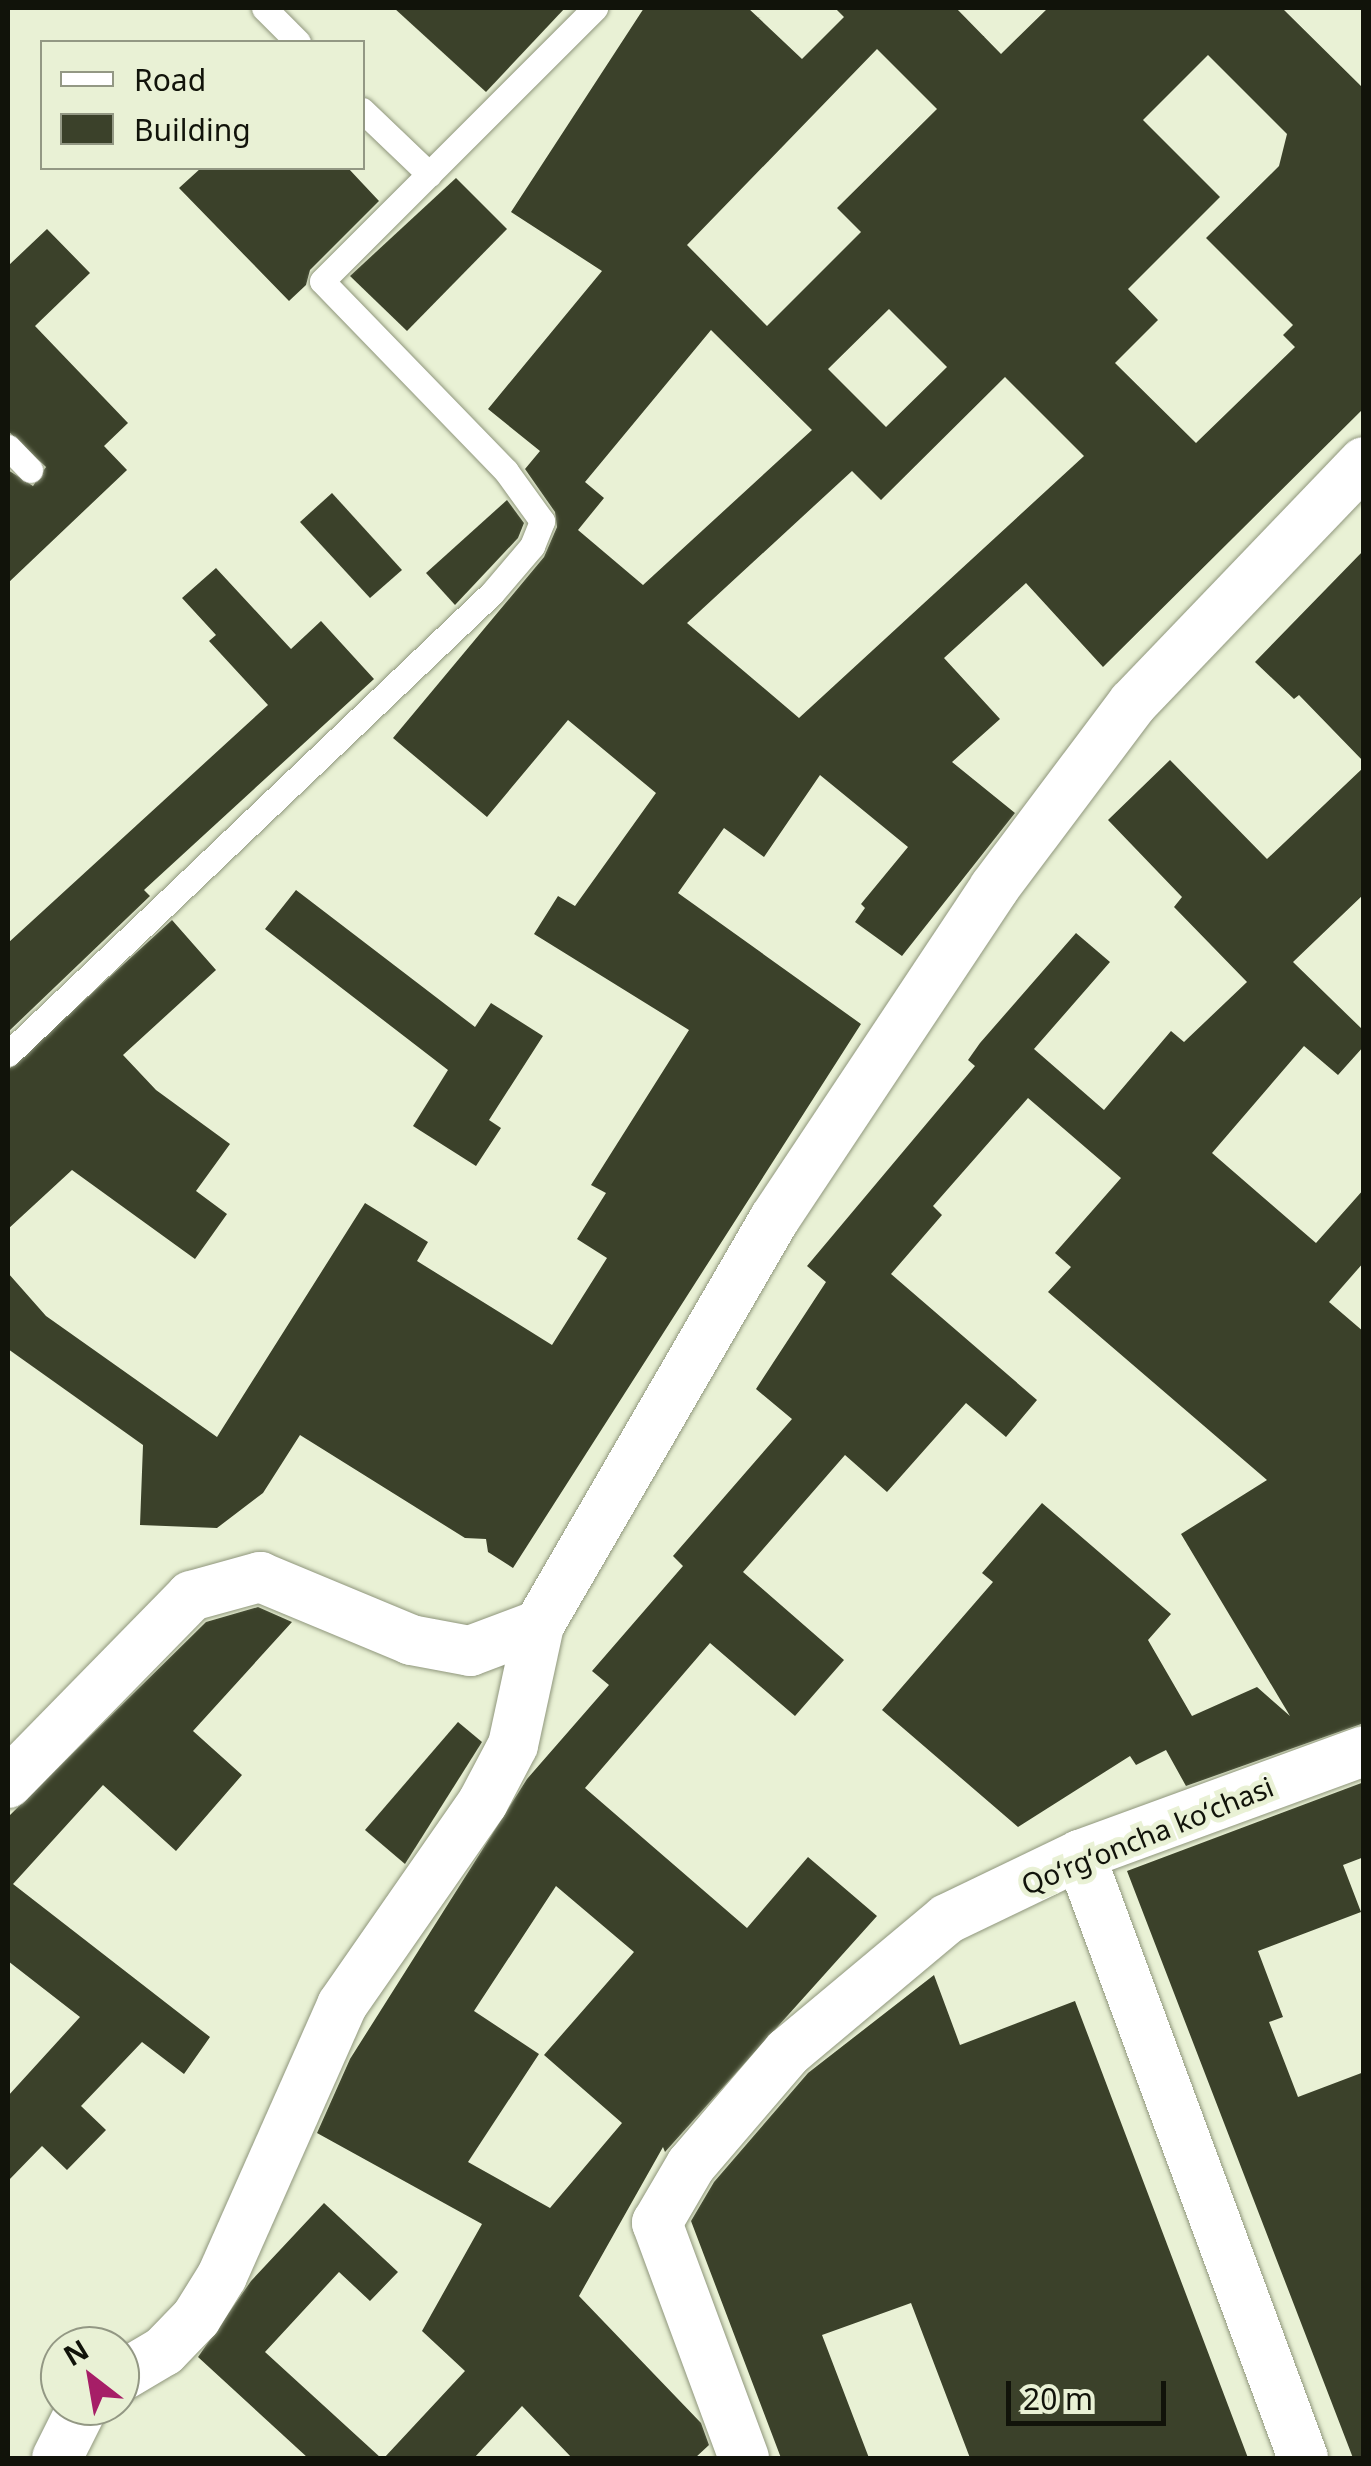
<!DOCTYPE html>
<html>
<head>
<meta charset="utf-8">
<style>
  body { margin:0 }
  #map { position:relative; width:1371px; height:2466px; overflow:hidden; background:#e9f1d5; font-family:"Noto Sans",sans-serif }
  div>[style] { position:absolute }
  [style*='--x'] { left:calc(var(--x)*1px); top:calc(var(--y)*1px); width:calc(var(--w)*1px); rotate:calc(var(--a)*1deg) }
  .building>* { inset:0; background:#3b412a }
  .roads { filter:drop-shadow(0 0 2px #8f967c) drop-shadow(0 0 2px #8f967c) }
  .service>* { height:25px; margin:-12.5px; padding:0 12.5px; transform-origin:12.5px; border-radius:12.5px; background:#fff }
  .minor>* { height:50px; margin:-25px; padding:0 25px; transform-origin:25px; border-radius:25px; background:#fff }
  span { translate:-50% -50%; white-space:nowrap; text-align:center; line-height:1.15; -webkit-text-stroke:10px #e9f1d5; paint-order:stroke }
  .street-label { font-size:28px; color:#11130a }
  .frame { position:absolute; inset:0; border:10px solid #11130a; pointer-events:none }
  .legend { position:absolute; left:40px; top:40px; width:325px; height:130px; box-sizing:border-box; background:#e9f1d5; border:2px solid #939884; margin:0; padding:12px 18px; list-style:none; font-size:30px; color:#11130a }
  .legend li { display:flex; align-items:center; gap:20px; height:50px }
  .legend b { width:50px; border:2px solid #939884 }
  .north { position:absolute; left:40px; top:2326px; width:100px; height:100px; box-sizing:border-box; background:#e9f1d5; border:2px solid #939884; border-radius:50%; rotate:329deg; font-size:28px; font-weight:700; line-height:40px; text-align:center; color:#11130a }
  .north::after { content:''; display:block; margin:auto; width:35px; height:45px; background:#a61e67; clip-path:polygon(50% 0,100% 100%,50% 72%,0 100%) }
  .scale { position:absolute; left:1006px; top:2381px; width:160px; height:45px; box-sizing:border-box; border:5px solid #11130a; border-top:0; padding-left:12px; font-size:30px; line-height:35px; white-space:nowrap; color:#11130a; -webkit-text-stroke:8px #e9f1d5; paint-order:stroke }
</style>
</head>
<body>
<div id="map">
  <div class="building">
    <i style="clip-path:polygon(394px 8px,565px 8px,486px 92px)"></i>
    <i style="clip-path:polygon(evenodd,644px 8px,748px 8px,802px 59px,844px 17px,835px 8px,956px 8px,1001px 54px,1048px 8px,1282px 8px,1364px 89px,1364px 408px,1103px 667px,1026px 583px,944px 658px,1000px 719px,952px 762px,1015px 813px,902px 956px,855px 922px,865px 908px,861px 904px,908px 847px,820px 775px,764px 857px,724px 828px,678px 893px,861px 1024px,513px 1568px,488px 1552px,486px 1539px,465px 1538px,300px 1435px,263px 1493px,217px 1528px,140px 1525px,143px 1445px,8px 1349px,8px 1273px,46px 1316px,217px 1437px,365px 1203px,428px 1242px,417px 1261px,552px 1345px,607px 1258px,577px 1239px,606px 1193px,591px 1185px,689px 1030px,534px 934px,558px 896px,575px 906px,656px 793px,568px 720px,487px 817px,393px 738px,544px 557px,557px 527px,555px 512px,525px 469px,540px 451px,488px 409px,602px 271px,511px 212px,644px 8px,877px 49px,937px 109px,837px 208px,861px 232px,767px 326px,687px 245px,877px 49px,644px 8px,1208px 55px,1287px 134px,1279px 166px,1206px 238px,1293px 325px,1283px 335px,1295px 347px,1196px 443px,1115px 363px,1158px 320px,1128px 289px,1220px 197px,1143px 120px,1208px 55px,644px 8px,889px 309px,947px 367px,886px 427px,828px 369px,889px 309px,644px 8px,711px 330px,812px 430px,643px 585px,578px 530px,604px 498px,585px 482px,711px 330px,644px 8px,1005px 377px,1084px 456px,799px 718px,687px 623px,852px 471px,881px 500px,1005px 377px)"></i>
    <i style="clip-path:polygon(201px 168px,348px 168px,379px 201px,310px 270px,306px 285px,289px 301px,179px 188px)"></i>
    <i style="clip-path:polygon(456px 178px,507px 229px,407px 331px,350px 276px)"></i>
    <i style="clip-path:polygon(47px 229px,90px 273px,35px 326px,128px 423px,104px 446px,127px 470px,8px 583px,8px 470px,33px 486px,46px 467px,8px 431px,8px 266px)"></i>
    <i style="clip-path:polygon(332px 493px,402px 570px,370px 598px,300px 522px)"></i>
    <i style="clip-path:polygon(507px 500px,524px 523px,518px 538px,455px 605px,426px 573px)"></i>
    <i style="clip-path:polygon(1364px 550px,1364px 762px,1299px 695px,1294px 699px,1255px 662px)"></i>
    <i style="clip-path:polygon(216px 568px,291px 649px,321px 621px,374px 679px,144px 890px,150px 896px,8px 1032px,8px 943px,268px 705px,209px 641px,216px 635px,182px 598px)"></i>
    <i style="clip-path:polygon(evenodd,1170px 760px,1267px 859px,1364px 767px,1364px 894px,1293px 962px,1364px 1031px,1364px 1046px,1338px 1075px,1304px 1046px,1212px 1153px,1316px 1243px,1364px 1189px,1364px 1262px,1329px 1302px,1364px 1332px,1364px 1723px,1186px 1786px,1166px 1750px,1136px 1765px,1130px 1756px,1018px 1827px,882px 1710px,993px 1582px,982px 1573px,1042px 1503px,1171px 1614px,1148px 1640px,1192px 1716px,1257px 1687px,1290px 1716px,1181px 1534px,1267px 1480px,1048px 1292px,1071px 1267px,1055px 1253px,1121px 1178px,1028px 1098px,933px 1206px,942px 1215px,891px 1274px,1037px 1400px,1006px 1437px,966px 1403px,887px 1492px,845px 1455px,743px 1572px,844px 1660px,795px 1716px,710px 1643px,585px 1788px,747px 1928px,808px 1857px,877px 1916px,665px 2152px,663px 2147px,579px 2296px,701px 2423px,709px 2445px,695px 2458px,572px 2458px,522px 2406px,474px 2458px,384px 2458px,465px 2371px,422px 2331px,482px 2224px,317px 2133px,350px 2059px,527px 1779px,609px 1685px,592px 1671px,683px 1566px,673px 1556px,792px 1419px,756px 1389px,826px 1282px,807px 1266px,975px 1066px,968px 1060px,980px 1043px,1076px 933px,1110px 962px,1034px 1049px,1104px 1110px,1171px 1031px,1184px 1042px,1247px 982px,1174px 907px,1182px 897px,1108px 820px,1170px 760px,556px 1886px,634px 1952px,544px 2055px,622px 2123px,550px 2208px,468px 2162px,539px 2054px,474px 2011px,556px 1886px)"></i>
    <i style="clip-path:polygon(296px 890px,475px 1027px,491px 1003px,543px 1036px,489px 1120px,501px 1128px,476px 1166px,413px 1126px,448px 1070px,265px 929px)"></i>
    <i style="clip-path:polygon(172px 920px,216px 970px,123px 1055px,156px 1090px,230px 1144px,196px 1191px,227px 1214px,195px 1259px,72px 1170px,8px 1229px,8px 1070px)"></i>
    <i style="clip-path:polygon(258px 1607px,292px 1622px,193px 1731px,242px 1775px,176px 1851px,103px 1785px,13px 1884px,210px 2037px,184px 2074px,142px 2042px,81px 2106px,106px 2130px,67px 2170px,42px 2146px,8px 2181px,8px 2096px,80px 2017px,8px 1961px,8px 1817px,206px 1622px)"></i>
    <i style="clip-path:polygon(458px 1722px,482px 1742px,405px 1864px,365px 1830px)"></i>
    <i style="clip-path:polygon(1364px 1782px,1364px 1857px,1343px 1865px,1361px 1912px,1258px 1951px,1283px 2017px,1269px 2022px,1298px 2097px,1364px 2072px,1364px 2458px,1353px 2458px,1127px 1871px)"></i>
    <i style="clip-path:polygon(934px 1975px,960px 2045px,1075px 2001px,1248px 2458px,970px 2458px,911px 2303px,822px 2335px,869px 2458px,781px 2458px,691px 2221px,714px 2182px,808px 2073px)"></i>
    <i style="clip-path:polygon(324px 2203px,398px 2272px,370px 2301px,339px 2272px,265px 2352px,381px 2458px,308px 2458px,198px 2357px,251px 2281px)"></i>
  </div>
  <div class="roads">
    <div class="service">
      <i style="--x:264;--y:8;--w:48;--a:45"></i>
      <i style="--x:362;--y:110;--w:93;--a:43.7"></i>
      <i style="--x:429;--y:174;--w:235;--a:-45"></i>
      <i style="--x:8;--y:447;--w:32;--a:46"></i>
      <i style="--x:8;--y:1054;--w:668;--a:-43.61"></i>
      <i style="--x:492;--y:593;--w:62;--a:-49.6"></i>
      <i style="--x:532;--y:546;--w:27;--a:-68"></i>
      <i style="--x:542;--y:521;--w:62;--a:-125.8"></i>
      <i style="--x:506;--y:471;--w:264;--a:-134.1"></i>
      <i style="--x:322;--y:281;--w:151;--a:-45"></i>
    </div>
    <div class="minor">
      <i style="--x:8;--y:1783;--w:262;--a:-45.6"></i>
      <i style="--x:191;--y:1596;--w:72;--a:-15.4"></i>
      <i style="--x:260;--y:1577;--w:164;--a:22.6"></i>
      <i style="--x:411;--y:1640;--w:60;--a:10.6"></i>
      <i style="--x:470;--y:1651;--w:74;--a:-20.6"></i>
      <i style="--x:1080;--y:1855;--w:643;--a:69.7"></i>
      <i style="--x:120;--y:2377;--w:51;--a:-30.6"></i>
      <i style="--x:164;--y:2351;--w:46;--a:-45.9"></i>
      <i style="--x:196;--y:2318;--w:49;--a:-58.2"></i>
      <i style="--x:222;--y:2276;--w:296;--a:-66.1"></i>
      <i style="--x:342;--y:2005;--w:247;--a:-55.2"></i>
      <i style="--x:483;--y:1802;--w:64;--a:-62.2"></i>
      <i style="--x:513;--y:1745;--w:123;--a:-77.8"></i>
      <i style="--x:539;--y:1625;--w:470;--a:-59.9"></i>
      <i style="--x:775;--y:1218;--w:396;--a:-56.4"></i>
      <i style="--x:994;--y:888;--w:231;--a:-53.1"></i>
      <i style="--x:1133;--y:703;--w:334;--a:-46.2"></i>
      <i style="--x:57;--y:2458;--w:58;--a:-63.4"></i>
      <i style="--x:744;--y:2458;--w:251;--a:-110.3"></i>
      <i style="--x:657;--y:2223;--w:67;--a:-59.6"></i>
      <i style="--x:691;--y:2165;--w:149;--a:-49.4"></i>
      <i style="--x:788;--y:2052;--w:207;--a:-39.9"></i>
      <i style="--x:947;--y:1919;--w:148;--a:-25.7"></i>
      <i style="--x:1080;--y:1855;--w:302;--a:-20.1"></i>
    </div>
  </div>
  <div class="street-label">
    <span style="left:1147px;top:1835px;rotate:-22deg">Qoʻrgʻoncha koʻchasi</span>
  </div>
  <div class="frame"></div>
  <ul class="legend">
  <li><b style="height:12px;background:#fff"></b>Road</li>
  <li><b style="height:28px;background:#3b412a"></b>Building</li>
  </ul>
  <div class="north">N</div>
  <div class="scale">20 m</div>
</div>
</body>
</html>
